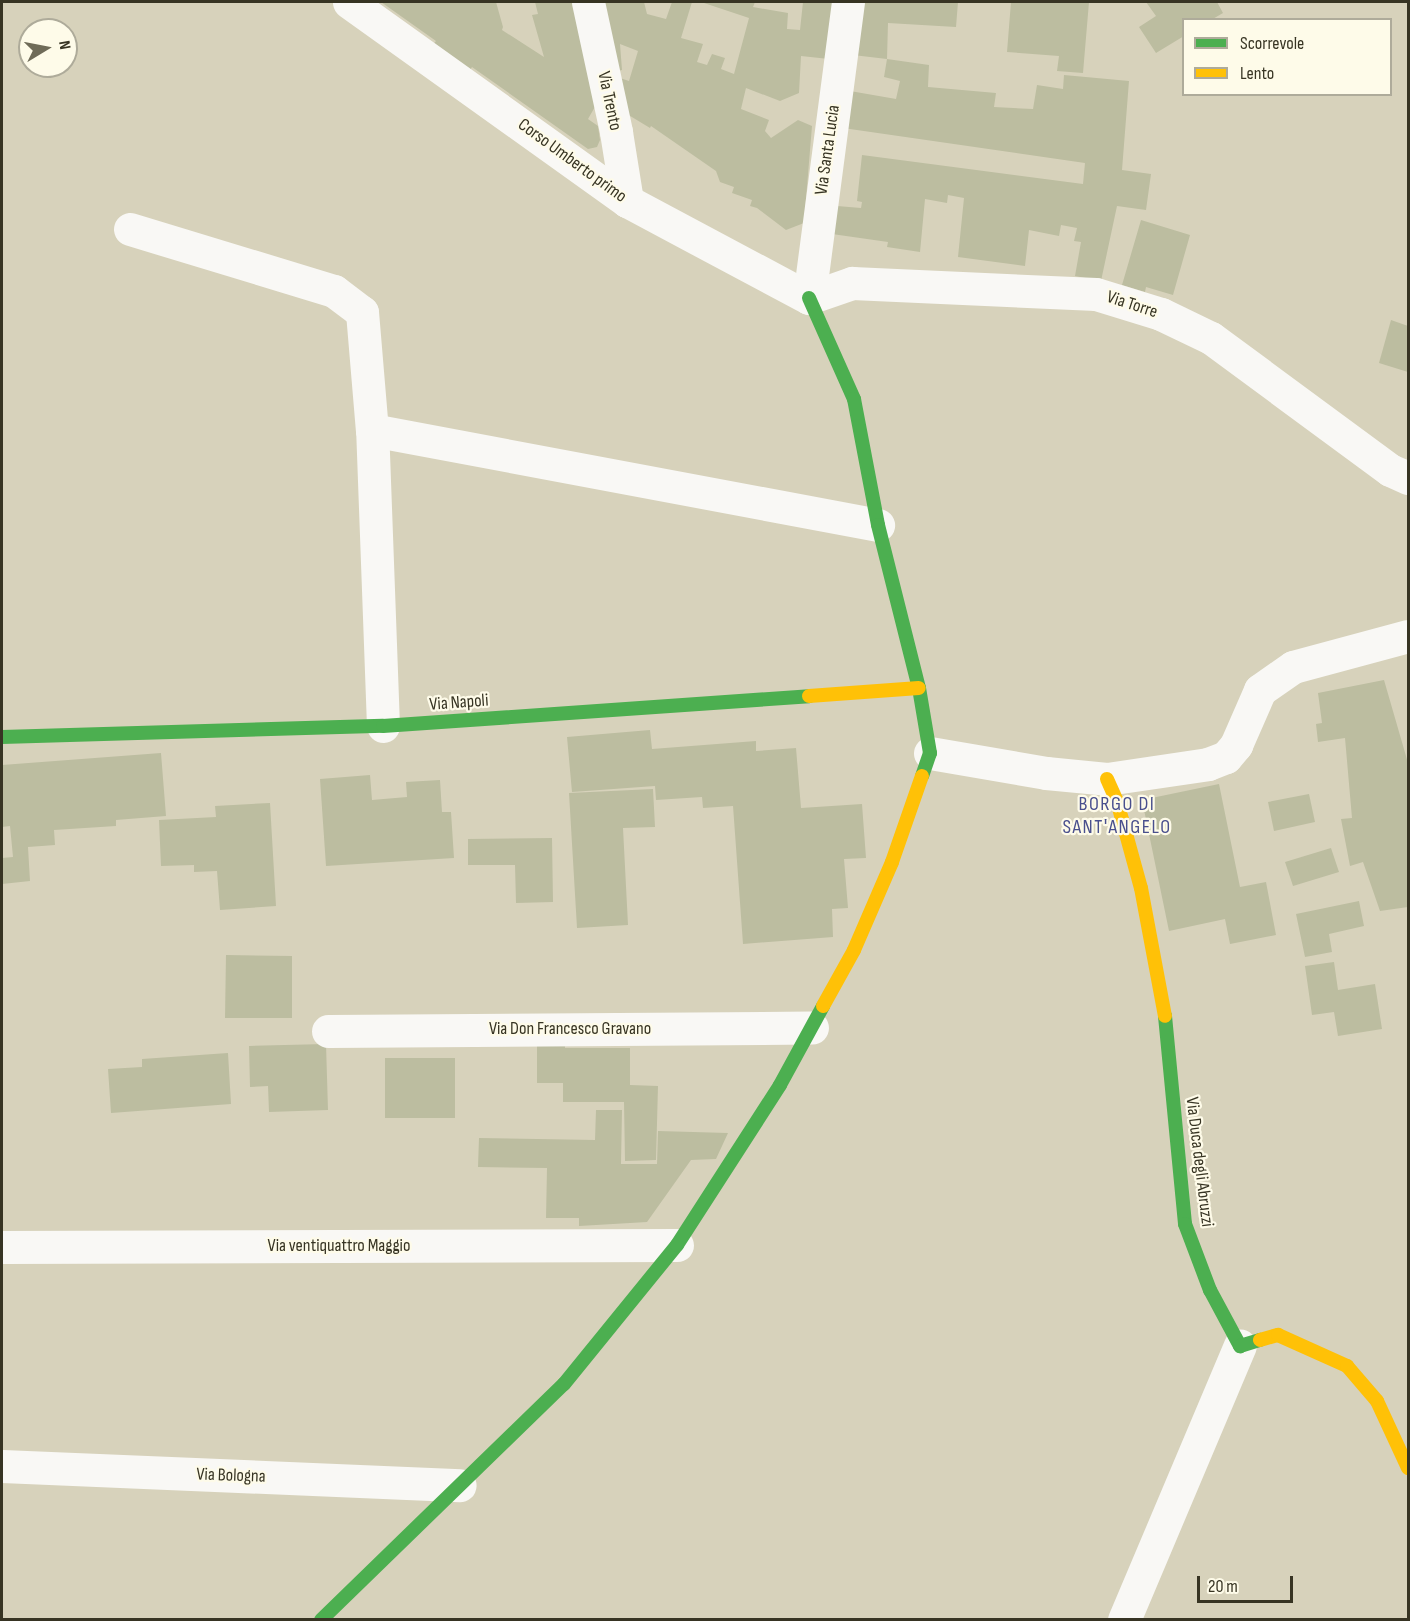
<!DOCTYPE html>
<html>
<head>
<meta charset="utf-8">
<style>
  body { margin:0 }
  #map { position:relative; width:1410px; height:1621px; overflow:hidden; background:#d7d2bb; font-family:"Sofia Sans Condensed",sans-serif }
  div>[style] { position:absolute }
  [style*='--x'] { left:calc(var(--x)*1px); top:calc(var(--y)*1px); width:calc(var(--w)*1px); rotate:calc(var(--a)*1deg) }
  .building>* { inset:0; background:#bcbda0 }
  .street>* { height:33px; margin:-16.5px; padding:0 16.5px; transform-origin:16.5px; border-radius:16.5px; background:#f9f8f5 }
  .fast>* { height:14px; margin:-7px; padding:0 7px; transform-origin:7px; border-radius:7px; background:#4caf50 }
  .slow>* { height:14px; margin:-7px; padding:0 7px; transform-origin:7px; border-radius:7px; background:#ffc107 }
  span { translate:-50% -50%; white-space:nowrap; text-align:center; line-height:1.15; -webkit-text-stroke:4.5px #fefbe9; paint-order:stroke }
  .street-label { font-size:18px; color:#373423 }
  .neighbourhood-label { font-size:20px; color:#494f8d; letter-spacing:1.5px }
  .frame { position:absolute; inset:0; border:3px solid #373423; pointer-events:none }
  .legend { position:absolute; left:1182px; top:18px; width:210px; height:78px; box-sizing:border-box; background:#fefbe9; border:2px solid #aeab9a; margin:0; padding:8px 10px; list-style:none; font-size:18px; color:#373423 }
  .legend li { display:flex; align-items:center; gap:12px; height:30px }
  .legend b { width:30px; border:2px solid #aeab9a }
  .north { position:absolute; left:18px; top:18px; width:60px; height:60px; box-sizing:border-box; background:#fefbe9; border:2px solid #aeab9a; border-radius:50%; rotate:80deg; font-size:16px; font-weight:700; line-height:24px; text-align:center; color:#373423 }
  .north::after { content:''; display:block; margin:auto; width:21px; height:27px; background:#6f6b58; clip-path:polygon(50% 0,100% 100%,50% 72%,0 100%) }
  .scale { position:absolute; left:1197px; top:1576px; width:96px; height:27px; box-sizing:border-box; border:3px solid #373423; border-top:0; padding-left:8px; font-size:18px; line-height:21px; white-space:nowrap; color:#373423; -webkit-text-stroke:4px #fefbe9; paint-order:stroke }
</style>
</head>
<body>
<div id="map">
  <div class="building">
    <i style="clip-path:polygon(381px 2px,496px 2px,503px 27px,502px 30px,544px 57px,532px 15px,538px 14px,535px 2px,576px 2px,600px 98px,588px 119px,598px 126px,600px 140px,597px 147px,588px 149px,472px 67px,468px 73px,431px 47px,436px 41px)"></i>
    <i style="clip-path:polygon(599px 2px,644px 2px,647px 14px,666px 19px,672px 2px,692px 2px,681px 38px,703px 44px,697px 62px,707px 65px,712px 54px,725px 58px,721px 69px,734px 74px,749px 18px,701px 2px,755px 2px,753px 7px,788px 13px,787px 29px,800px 30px,803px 2px,834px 2px,829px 59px,801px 56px,799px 93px,780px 101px,746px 88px,741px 109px,769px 120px,765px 131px,771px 138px,798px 120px,812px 126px,804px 223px,786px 230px,757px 208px,750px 206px,752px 200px,732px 193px,734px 187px,720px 182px,716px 171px,651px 126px,650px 128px,622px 111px,614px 76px,629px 81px,638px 51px,620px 44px,622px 70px,613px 72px)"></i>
    <i style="clip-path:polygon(856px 2px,958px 2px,956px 27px,888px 23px,887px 59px,853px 55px)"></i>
    <i style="clip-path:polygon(1011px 2px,1089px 2px,1083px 73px,1057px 71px,1059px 56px,1007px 52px)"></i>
    <i style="clip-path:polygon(1146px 2px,1217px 2px,1223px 13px,1211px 20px,1184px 20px,1184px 36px,1156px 53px,1139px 27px,1156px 16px)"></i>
    <i style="clip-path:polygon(887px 59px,929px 65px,928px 87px,996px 93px,994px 107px,1033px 109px,1037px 85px,1063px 89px,1064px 75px,1129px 81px,1122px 170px,1151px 174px,1146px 210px,1117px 206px,1101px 281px,1075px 276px,1081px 242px,1074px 241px,1077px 228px,1061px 225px,1059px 236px,1029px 230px,1025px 266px,958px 257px,964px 198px,948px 195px,947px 203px,925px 199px,920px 252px,887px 247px,888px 242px,832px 234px,837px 206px,861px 208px,862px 202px,857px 201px,862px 155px,1083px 184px,1085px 163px,843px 128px,850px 91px,896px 99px,900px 81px,884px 77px)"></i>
    <i style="clip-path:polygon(1141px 220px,1190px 235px,1173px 295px,1146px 287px,1145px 292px,1122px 285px)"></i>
    <i style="clip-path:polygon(1391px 320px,1408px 326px,1408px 372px,1379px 363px)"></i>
    <i style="clip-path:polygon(1384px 680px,1408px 763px,1408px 907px,1380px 911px,1363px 862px,1350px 866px,1341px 819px,1352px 818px,1345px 738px,1318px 742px,1316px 724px,1322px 723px,1318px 693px)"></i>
    <i style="clip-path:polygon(650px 730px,652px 749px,756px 741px,756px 751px,796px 748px,801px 808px,862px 804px,866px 858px,844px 859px,848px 908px,832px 909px,833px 937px,743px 944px,733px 806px,703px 808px,702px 797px,656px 800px,655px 786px,572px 792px,567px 737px)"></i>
    <i style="clip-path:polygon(161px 753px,166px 816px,116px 820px,116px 826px,54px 830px,55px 845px,28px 847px,30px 881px,2px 884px,2px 858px,13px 857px,10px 826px,2px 827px,2px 765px)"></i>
    <i style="clip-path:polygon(370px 775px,372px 800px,407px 797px,406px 782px,440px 780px,442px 812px,451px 812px,454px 858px,326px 866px,320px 779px)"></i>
    <i style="clip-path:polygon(1219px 784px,1240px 887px,1266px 882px,1276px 935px,1230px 944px,1225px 919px,1169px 931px,1142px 800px)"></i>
    <i style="clip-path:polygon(653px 789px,655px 827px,623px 828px,628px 925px,577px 928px,569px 793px)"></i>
    <i style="clip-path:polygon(1309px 794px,1315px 822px,1274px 831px,1268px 802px)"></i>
    <i style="clip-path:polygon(270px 803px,276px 906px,220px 910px,217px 871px,194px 872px,194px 865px,161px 866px,159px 820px,216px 817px,215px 806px)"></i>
    <i style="clip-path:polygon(552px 838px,553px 902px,516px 903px,515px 865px,468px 865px,468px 839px)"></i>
    <i style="clip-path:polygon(1331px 848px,1339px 872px,1293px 886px,1285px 862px)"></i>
    <i style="clip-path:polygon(1359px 901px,1364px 926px,1329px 934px,1332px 952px,1305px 957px,1296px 914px)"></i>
    <i style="clip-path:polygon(226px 955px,292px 956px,292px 1018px,225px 1018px)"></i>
    <i style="clip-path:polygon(1334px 962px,1338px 990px,1375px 984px,1382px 1029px,1338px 1036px,1334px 1012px,1312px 1015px,1305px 966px)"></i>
    <i style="clip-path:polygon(537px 1039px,565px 1039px,565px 1048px,630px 1048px,630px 1085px,658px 1086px,656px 1160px,625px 1161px,624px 1102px,563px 1102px,563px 1083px,537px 1083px)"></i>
    <i style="clip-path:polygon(326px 1044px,328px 1110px,269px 1112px,268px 1086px,250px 1087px,249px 1046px)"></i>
    <i style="clip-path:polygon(228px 1053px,231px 1104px,111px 1113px,108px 1069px,142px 1067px,142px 1059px)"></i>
    <i style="clip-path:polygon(385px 1058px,455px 1058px,455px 1118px,385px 1118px)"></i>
    <i style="clip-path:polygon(596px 1110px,622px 1110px,621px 1164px,657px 1164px,658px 1131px,728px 1133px,716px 1159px,691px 1160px,647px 1222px,579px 1226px,579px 1218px,546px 1218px,547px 1168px,478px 1167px,479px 1138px,595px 1140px)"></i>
  </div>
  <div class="street">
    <i style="--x:349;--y:2;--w:342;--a:35.6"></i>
    <i style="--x:627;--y:201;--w:206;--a:28.1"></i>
    <i style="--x:588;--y:2;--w:133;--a:77.8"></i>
    <i style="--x:616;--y:132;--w:70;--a:80.9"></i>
    <i style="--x:130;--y:229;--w:213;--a:16.9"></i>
    <i style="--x:334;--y:291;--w:35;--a:37"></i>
    <i style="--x:362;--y:312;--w:118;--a:85.2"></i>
    <i style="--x:809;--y:298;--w:46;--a:-19.2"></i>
    <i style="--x:852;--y:283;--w:244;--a:2.6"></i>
    <i style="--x:1096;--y:294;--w:68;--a:17.1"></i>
    <i style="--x:1161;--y:314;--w:55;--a:25.6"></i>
    <i style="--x:1211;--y:338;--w:222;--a:36.4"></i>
    <i style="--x:1390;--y:470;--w:20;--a:24"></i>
    <i style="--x:809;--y:298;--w:299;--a:-82.5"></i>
    <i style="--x:383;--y:726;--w:296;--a:-92.1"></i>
    <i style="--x:372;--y:430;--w:515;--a:10.63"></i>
    <i style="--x:930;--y:753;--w:118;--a:9.8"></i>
    <i style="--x:1046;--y:773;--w:61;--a:5.6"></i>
    <i style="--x:1107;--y:779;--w:102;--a:-8.4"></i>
    <i style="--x:1208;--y:764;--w:19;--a:-21"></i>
    <i style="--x:1226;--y:757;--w:16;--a:-50"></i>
    <i style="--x:1236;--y:745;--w:60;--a:-66.4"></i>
    <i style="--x:1260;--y:690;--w:40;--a:-34.9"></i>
    <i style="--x:1293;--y:667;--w:119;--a:-15.1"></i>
    <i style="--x:328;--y:1031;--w:484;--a:-0.4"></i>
    <i style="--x:2;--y:1247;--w:675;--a:-0.17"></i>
    <i style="--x:2;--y:1466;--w:458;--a:2.4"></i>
    <i style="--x:1124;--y:1620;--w:298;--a:-67.1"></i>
  </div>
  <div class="fast">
    <i style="--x:809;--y:298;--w:111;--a:66"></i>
    <i style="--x:854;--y:399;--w:128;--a:79.2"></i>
    <i style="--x:878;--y:525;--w:168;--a:75.9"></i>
    <i style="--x:919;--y:688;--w:66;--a:80.4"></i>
    <i style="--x:930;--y:753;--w:24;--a:109"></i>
    <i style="--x:2;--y:737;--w:381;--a:-1.7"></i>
    <i style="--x:383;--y:726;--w:427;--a:-4"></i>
    <i style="--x:1165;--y:1016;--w:209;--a:84.5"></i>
    <i style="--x:1185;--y:1224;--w:71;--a:69.3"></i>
    <i style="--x:1210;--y:1290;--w:64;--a:61.8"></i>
    <i style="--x:1240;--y:1346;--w:21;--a:-17"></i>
    <i style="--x:321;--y:1620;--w:339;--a:-44.2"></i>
    <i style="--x:564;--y:1384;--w:179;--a:-50.9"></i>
    <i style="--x:677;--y:1245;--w:190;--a:-57.2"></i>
    <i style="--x:780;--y:1085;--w:90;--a:-61.4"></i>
  </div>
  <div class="slow">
    <i style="--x:809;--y:696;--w:110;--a:-4.2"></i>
    <i style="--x:1107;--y:779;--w:24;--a:66"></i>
    <i style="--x:1117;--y:801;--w:90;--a:74.6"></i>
    <i style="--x:1141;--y:888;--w:130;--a:79.4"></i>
    <i style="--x:823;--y:1006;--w:64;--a:-61"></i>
    <i style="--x:854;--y:950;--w:96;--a:-66.6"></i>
    <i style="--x:892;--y:862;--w:91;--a:-70.8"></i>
    <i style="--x:1260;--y:1340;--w:19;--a:-16"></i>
    <i style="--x:1278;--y:1335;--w:76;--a:24.2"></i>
    <i style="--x:1347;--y:1366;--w:46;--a:49.4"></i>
    <i style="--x:1377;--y:1401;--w:74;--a:65.2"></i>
  </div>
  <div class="street-label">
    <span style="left:609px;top:101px;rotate:78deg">Via Trento</span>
    <span style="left:828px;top:150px;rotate:-82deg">Via Santa Lucia</span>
    <span style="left:572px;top:161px;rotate:36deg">Corso Umberto primo</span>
    <span style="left:1132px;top:305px;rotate:18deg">Via Torre</span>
    <span style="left:459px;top:703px;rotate:-4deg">Via Napoli</span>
    <span style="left:570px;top:1029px">Via Don Francesco Gravano</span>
    <span style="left:1199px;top:1162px;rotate:83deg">Via Duca degli Abruzzi</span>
    <span style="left:339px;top:1246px">Via ventiquattro Maggio</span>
    <span style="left:231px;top:1476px;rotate:2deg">Via Bologna</span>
  </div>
  <div class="neighbourhood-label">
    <span style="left:1117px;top:816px">BORGO DI<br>SANT'ANGELO</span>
  </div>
  <div class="frame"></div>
  <ul class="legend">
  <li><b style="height:8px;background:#4caf50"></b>Scorrevole</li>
  <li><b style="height:8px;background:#ffc107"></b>Lento</li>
  </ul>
  <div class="north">N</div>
  <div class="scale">20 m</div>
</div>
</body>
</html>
